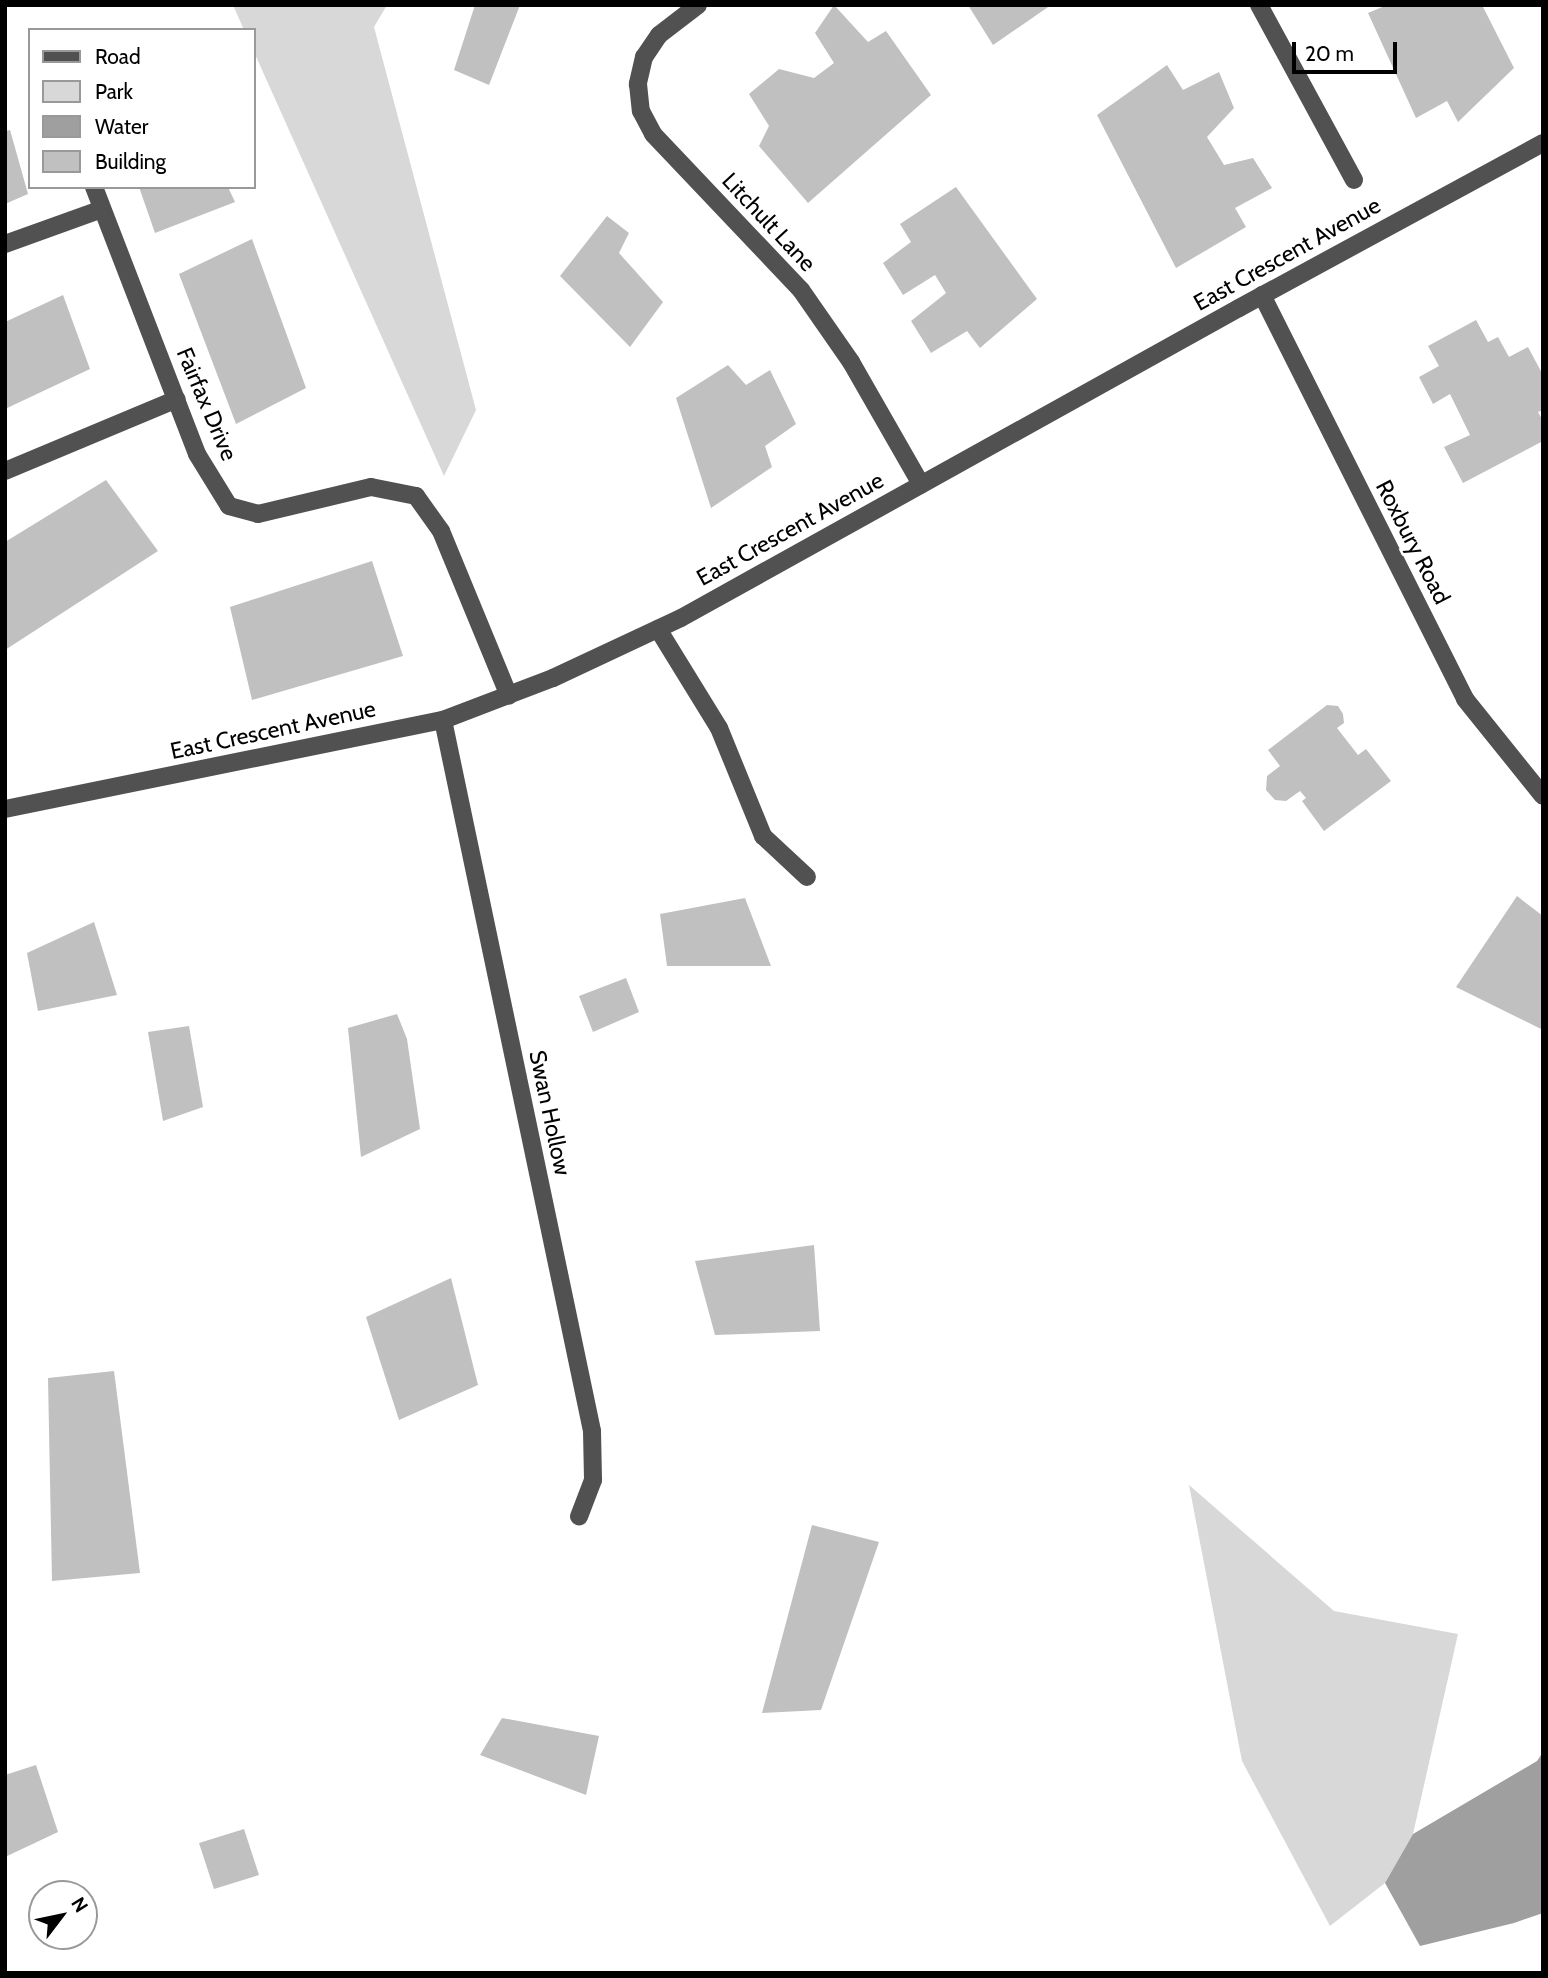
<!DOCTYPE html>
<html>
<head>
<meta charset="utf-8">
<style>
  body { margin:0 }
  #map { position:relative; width:1548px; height:1978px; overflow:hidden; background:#fff; font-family:Cabin,sans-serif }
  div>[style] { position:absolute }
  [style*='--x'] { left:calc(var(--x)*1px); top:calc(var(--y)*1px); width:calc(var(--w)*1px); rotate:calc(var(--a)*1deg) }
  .green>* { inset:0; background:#d8d8d8 }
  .water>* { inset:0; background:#9f9f9f }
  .building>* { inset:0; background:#c0c0c0 }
  .minor>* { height:18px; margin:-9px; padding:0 9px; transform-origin:9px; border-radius:9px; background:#515151 }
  span { translate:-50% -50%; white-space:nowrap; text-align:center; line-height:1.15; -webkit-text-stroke:5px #fff; paint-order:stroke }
  .street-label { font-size:23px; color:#000 }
  .frame { position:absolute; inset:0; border:7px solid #000; pointer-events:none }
  .legend { position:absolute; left:28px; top:28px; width:228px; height:161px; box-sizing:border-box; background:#fff; border:2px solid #999; margin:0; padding:9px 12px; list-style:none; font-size:21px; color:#000 }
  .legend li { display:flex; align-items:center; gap:14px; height:35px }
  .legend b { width:35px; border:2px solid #999 }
  .north { position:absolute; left:28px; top:1880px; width:70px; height:70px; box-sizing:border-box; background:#fff; border:2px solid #999; border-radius:50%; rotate:58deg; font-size:19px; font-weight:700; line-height:28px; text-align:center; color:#000 }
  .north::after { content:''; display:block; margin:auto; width:24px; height:32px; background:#000; clip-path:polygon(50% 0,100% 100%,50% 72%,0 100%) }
  .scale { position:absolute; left:1292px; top:42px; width:105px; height:32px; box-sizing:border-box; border:4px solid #000; border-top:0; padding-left:9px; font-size:21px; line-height:24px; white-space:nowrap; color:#000; -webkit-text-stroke:5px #fff; paint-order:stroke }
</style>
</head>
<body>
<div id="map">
  <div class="green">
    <i style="clip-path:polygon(233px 5px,387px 5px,374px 27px,476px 410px,444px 476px,254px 52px,254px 30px,244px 30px)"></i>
    <i style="clip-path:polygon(1189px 1485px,1334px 1611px,1458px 1634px,1413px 1834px,1385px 1883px,1330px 1926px,1242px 1761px)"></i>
  </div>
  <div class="water">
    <i style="clip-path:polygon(1543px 1752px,1543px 1913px,1514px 1923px,1420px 1946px,1385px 1883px,1413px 1834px,1537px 1761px)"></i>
  </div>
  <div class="building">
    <i style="clip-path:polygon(475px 5px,520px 5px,489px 85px,454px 70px)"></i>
    <i style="clip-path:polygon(834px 5px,868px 42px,886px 31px,931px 95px,808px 203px,759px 146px,769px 126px,749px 94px,779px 69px,814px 78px,834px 63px,815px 33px)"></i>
    <i style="clip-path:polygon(968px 5px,1051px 5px,993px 45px)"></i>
    <i style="clip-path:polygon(1387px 5px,1482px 5px,1514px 68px,1458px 122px,1447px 101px,1416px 118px,1368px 13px)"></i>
    <i style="clip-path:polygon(1167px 65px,1183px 90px,1219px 72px,1234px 108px,1207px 137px,1224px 165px,1253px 158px,1272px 188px,1235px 208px,1246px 227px,1176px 268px,1097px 115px)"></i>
    <i style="clip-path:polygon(10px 130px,28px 194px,5px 204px,5px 131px)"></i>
    <i style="clip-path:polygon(139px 187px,228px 187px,235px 202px,155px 233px)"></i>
    <i style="clip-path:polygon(956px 187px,1037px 299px,980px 348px,967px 331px,931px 353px,911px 321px,946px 293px,935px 275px,903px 295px,883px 263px,911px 242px,900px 224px)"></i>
    <i style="clip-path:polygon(607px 216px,629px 233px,619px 253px,663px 302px,630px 347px,560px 276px)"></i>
    <i style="clip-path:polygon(252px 239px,306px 388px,236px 424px,179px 274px)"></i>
    <i style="clip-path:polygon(63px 295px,90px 369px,5px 409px,5px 322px)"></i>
    <i style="clip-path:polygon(1476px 320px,1488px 342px,1498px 337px,1509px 357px,1528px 347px,1543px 375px,1543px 410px,1538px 412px,1543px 421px,1543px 441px,1463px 483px,1444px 447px,1470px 435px,1450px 394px,1433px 404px,1419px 377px,1439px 366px,1428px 346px)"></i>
    <i style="clip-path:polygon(728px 365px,746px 385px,770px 370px,796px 424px,765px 446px,772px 467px,711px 508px,676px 398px)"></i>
    <i style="clip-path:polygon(106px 480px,158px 551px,5px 650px,5px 542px)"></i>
    <i style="clip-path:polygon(372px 561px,403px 656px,252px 700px,230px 607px)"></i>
    <i style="clip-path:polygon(1327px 705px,1338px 706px,1343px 714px,1344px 723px,1337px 728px,1358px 755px,1366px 749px,1391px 781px,1324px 831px,1302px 801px,1306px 798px,1300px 791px,1286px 801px,1275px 800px,1266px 790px,1267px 776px,1280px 766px,1268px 750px)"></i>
    <i style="clip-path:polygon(1517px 896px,1543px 916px,1543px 1030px,1456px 987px)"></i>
    <i style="clip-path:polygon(745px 898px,771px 966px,667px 966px,660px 914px)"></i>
    <i style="clip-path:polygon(94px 922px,117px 995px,38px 1011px,27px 953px)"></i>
    <i style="clip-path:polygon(626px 978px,639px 1012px,593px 1032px,579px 996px)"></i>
    <i style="clip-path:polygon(397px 1014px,407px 1039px,420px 1129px,361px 1157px,348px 1028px)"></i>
    <i style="clip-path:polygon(189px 1026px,203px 1107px,163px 1121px,148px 1032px)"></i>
    <i style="clip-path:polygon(814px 1245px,820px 1331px,715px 1335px,695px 1261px)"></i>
    <i style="clip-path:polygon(451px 1278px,478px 1385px,399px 1420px,366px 1317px)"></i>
    <i style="clip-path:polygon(114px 1371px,140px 1573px,52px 1581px,48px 1378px)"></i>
    <i style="clip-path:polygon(812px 1525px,879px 1542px,821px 1710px,762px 1713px)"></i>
    <i style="clip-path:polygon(502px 1718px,599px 1736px,586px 1795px,480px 1755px)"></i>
    <i style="clip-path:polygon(36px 1765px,58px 1832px,5px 1857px,5px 1775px)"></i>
    <i style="clip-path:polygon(244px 1829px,259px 1875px,214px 1889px,199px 1843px)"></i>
  </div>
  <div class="minor">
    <i style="--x:698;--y:5;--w:49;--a:142.4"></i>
    <i style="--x:659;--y:35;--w:27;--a:124"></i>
    <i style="--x:644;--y:57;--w:28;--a:103"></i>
    <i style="--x:638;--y:84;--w:27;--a:84"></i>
    <i style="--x:641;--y:111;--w:26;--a:62"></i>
    <i style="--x:653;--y:134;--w:215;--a:46.5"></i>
    <i style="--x:801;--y:290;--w:88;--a:55.2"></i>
    <i style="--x:851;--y:362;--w:141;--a:60.2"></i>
    <i style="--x:1259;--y:5;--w:199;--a:61.5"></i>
    <i style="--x:94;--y:187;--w:286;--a:68.9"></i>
    <i style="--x:197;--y:454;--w:61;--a:58.4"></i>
    <i style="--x:229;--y:506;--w:30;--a:15"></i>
    <i style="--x:258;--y:514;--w:116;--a:-13.4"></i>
    <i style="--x:371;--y:487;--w:46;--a:11.3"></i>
    <i style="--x:416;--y:496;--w:43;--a:54.5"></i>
    <i style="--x:441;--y:531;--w:178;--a:67.6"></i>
    <i style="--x:5;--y:244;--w:103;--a:-19.8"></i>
    <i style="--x:1262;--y:295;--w:452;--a:63.3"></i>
    <i style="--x:1465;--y:699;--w:124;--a:51.2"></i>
    <i style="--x:5;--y:471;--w:186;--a:-22.7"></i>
    <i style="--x:658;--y:629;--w:116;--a:58.4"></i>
    <i style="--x:719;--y:728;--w:117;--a:67.8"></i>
    <i style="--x:763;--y:836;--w:60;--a:43"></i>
    <i style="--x:443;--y:720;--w:726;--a:78.16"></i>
    <i style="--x:592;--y:1431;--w:49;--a:88.8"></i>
    <i style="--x:593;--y:1480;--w:39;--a:111"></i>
    <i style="--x:5;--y:809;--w:447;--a:-11.5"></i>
    <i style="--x:443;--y:720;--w:118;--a:-20.9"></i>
    <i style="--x:553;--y:678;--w:141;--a:-25.1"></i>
    <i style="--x:681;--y:618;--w:638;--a:-29.05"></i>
    <i style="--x:1239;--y:308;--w:346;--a:-28.5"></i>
  </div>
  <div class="street-label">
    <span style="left:769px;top:222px;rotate:47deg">Litchult Lane</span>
    <span style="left:1287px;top:254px;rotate:-29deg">East Crescent Avenue</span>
    <span style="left:207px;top:404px;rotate:67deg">Fairfax Drive</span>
    <span style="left:790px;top:529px;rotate:-29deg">East Crescent Avenue</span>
    <span style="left:1413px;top:542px;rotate:63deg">Roxbury Road</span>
    <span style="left:273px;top:730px;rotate:-12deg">East Crescent Avenue</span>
    <span style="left:550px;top:1113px;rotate:78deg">Swan Hollow</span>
  </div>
  <div class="frame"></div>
  <ul class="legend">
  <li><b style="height:9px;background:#515151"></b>Road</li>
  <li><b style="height:19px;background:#d8d8d8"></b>Park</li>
  <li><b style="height:19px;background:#9f9f9f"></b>Water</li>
  <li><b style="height:19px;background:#c0c0c0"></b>Building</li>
  </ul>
  <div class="north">N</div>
  <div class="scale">20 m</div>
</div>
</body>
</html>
